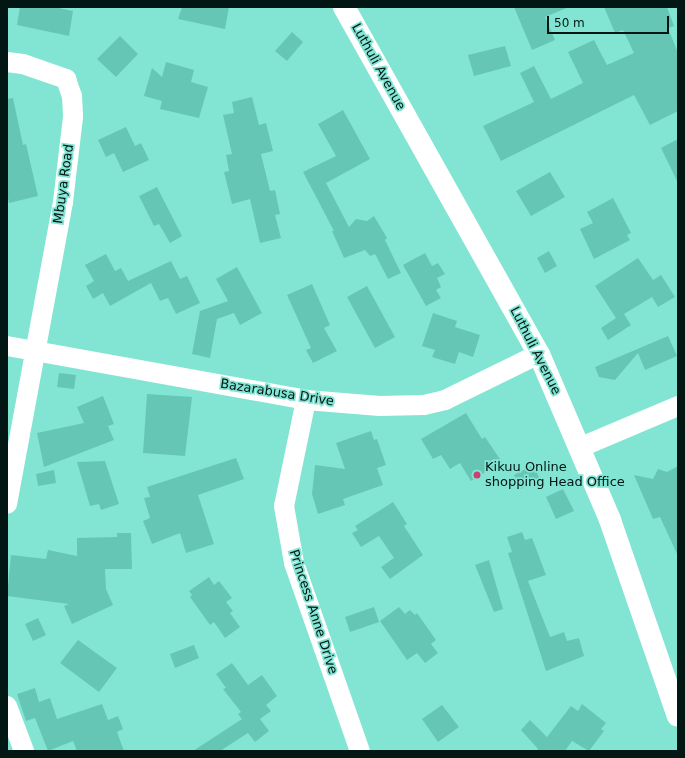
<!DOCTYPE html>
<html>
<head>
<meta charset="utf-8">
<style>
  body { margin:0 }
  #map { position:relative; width:685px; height:758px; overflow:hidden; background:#82e5d3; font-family:"DejaVu Sans",sans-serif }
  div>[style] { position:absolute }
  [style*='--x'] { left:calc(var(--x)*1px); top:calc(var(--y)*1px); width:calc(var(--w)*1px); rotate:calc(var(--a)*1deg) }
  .building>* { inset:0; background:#66c6b5 }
  .street>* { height:20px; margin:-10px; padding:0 10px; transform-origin:10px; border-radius:10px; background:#fff }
  .secondary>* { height:22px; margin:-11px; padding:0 11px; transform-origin:11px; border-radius:11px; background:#fff }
  .dots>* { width:11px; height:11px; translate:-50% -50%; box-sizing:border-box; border:2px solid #82e5d3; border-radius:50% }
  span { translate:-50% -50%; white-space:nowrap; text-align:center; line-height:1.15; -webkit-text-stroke:3.5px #82e5d3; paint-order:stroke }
  .street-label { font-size:13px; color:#021613 }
  .poi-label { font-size:13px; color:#021613 }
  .left { translate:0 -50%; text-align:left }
  .frame { position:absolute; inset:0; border:8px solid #021613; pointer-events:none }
  .scale { position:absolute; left:547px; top:16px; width:122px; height:18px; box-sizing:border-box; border:2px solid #021613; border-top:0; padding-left:5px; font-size:12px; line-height:14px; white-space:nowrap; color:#021613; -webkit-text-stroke:3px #82e5d3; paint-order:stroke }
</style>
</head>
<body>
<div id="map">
  <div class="building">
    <i style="clip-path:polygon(20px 7px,54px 7px,73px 11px,69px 36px,17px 25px)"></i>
    <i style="clip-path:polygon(182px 7px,229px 7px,225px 29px,178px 19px)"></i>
    <i style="clip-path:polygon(514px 7px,569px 7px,545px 17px,555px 40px,532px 50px)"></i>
    <i style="clip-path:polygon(604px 7px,667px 7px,674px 26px,668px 28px,678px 53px,678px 111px,650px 125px,634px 95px,501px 161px,483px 126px,534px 102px,520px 73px,534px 66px,551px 99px,583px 83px,568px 52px,594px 40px,607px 65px,634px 53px,623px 30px,615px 33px)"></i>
    <i style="clip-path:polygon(292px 32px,303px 42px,287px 61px,275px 51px)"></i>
    <i style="clip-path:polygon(120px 36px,138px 54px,116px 77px,97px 59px)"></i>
    <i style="clip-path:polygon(505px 46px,511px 66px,474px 76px,468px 55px)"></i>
    <i style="clip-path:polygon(166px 62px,194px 70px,191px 82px,208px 87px,199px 118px,160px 109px,162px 101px,144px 96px,152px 68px,162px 77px)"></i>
    <i style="clip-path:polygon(252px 97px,259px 125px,266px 123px,273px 151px,261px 154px,270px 191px,275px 190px,280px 214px,275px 215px,281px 238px,260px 243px,250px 199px,232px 204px,224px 172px,229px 171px,226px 155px,232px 154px,223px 115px,234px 113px,232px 102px)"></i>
    <i style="clip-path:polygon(13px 98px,23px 145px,26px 144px,38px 196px,9px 203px,7px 193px,7px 99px)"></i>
    <i style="clip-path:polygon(343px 110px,370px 159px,326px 183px,349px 227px,356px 219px,367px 221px,374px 216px,387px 238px,385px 240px,401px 273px,388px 279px,375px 254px,370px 256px,365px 250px,344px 258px,332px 231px,334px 231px,303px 172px,336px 156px,318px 124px)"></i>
    <i style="clip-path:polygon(126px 127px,135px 146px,141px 143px,149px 160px,123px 172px,114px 153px,106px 157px,98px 140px)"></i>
    <i style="clip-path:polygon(678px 139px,678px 183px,661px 148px)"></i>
    <i style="clip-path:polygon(550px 172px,565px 197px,531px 216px,516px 191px)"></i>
    <i style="clip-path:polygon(157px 187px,182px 236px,170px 243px,159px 224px,154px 226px,139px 196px)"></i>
    <i style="clip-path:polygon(613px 198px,631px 233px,627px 235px,630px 240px,594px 259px,580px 229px,593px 223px,587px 212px)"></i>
    <i style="clip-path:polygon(549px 251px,557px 266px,545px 273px,537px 258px)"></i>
    <i style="clip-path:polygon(425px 253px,432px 266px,438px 263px,445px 274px,437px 278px,441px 287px,436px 290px,441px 298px,426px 306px,403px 265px)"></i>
    <i style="clip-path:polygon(106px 254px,115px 271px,121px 268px,128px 281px,171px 261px,180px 279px,187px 276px,200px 303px,176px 314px,168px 298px,160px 301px,151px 283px,110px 306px,103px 293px,93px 299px,86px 286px,94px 281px,85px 265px)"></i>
    <i style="clip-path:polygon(638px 258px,653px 280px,661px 275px,675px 297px,658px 307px,652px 297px,624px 314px,631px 325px,608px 340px,601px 328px,616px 318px,595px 286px)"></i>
    <i style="clip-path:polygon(237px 267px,262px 313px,240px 325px,234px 313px,217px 319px,210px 358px,192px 354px,200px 311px,228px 301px,216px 279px)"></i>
    <i style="clip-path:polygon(312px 284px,330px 325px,324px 328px,337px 351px,313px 363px,306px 350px,311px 348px,287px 295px)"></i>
    <i style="clip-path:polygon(367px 286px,395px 337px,375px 348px,347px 297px)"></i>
    <i style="clip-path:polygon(433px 313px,457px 321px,455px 327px,480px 335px,473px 357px,459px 352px,455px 364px,432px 357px,435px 350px,422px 346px)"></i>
    <i style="clip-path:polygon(668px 336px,677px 356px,645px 370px,638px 353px,615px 380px,599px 377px,595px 367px)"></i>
    <i style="clip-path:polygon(59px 373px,76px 375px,74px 389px,57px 387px)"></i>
    <i style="clip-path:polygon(147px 394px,192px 397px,185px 456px,143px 453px)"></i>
    <i style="clip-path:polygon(103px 396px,114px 424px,108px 426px,114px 440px,44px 467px,37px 433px,84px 423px,77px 407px)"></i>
    <i style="clip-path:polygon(466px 413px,482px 439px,485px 437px,502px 462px,471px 481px,460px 463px,450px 469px,441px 455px,433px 459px,421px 439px)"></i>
    <i style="clip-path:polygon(371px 431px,374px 440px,377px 439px,386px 465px,377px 468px,383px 485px,343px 499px,345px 505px,318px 514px,312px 494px,315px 465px,345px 469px,336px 443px)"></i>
    <i style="clip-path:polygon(236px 458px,244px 479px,198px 495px,214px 544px,186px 553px,180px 533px,152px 544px,143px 521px,150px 518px,144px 498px,150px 497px,147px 487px)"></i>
    <i style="clip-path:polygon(105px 461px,119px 504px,101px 510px,99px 504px,90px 506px,77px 462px)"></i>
    <i style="clip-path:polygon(533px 465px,540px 479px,521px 489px,514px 475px)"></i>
    <i style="clip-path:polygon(678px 466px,678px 556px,660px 517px,653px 519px,634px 475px,653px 479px,658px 469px,667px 472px)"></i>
    <i style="clip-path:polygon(54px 470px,56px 483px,38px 486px,36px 474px)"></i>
    <i style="clip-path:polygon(563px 489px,574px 511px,556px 519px,546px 497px)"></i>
    <i style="clip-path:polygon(393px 502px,407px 524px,404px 526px,423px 555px,390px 579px,381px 567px,394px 558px,379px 536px,361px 547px,352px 533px,358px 530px,355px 526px)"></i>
    <i style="clip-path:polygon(522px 532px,525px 540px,532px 538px,546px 575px,528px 581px,550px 637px,564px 632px,567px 641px,579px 638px,584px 656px,546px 671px,508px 553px,512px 552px,507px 537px)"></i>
    <i style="clip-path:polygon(117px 533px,131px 533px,132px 569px,105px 569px,106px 589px,113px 605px,72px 624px,64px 606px,69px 604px,7px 596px,11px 555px,46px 559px,48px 550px,77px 556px,77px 538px,117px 537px)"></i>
    <i style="clip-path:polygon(489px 560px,503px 609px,494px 612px,475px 565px)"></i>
    <i style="clip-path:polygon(209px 577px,214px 585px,219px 581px,232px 598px,226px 602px,233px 611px,230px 613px,240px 627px,225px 638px,214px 622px,210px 625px,190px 597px,192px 595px,189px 591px)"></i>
    <i style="clip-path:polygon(374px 607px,379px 622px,350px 632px,345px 617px)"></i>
    <i style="clip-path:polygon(399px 607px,405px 614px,410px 610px,415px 615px,417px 613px,436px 640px,431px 644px,438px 653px,425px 663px,417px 653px,407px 660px,380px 621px)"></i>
    <i style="clip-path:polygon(38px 618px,46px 635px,33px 641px,25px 624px)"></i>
    <i style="clip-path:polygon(78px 640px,117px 668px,99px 692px,60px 663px)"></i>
    <i style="clip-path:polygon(194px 645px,199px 658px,175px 668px,170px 654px)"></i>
    <i style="clip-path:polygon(232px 663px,248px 685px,262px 675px,277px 696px,266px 705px,271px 711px,260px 719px,269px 731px,255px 742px,248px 733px,220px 751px,193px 751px,242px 719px,238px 714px,241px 712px,223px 689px,226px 688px,216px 674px)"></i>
    <i style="clip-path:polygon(35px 688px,39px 702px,50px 698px,57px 719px,102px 704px,108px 720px,118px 716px,123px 729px,117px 732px,124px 751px,77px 751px,73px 741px,48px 751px,35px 718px,26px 721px,17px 694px)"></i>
    <i style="clip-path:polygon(582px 704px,606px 723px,601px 729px,604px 731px,589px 751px,572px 741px,565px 751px,536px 751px,538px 749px,521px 730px,530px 720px,547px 737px,571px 706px,578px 711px)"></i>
    <i style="clip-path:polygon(442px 705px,459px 727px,438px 742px,422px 719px)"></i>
  </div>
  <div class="street">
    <i style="--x:7;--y:62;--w:16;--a:7"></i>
    <i style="--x:23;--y:64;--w:46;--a:19.2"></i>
    <i style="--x:66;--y:79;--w:18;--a:71"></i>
    <i style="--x:72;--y:96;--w:21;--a:87"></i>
    <i style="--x:73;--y:117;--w:86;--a:96.7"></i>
    <i style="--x:63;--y:202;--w:307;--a:100.5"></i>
    <i style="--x:7;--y:346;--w:304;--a:10.2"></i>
    <i style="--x:306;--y:400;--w:74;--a:4.6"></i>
    <i style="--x:380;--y:406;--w:44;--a:-1.3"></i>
    <i style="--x:424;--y:405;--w:22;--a:-13"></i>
    <i style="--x:445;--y:400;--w:105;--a:-26.1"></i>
    <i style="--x:306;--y:400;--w:108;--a:101.7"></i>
    <i style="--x:284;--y:506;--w:58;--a:80"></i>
    <i style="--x:294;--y:563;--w:199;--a:70.7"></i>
    <i style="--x:581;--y:447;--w:105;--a:-22.9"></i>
    <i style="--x:7;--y:706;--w:48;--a:69.3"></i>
  </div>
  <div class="secondary">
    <i style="--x:344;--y:7;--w:398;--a:60.7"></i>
    <i style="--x:539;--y:354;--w:181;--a:66.8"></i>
    <i style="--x:610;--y:520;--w:207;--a:70.9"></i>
  </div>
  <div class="dots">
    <i style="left:477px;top:475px;background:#ca4075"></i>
  </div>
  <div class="street-label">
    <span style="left:378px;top:67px;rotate:61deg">Luthuli Avenue</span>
    <span style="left:64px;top:184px;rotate:-82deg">Mbuya Road</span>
    <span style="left:535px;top:351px;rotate:63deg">Luthuli Avenue</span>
    <span style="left:277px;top:393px;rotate:9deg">Bazarabusa Drive</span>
    <span style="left:313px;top:612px;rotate:72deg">Princess Anne Drive</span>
  </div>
  <div class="poi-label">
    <span class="left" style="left:485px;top:475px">Kikuu Online<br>shopping Head Office</span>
  </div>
  <div class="frame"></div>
  <div class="scale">50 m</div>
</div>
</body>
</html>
